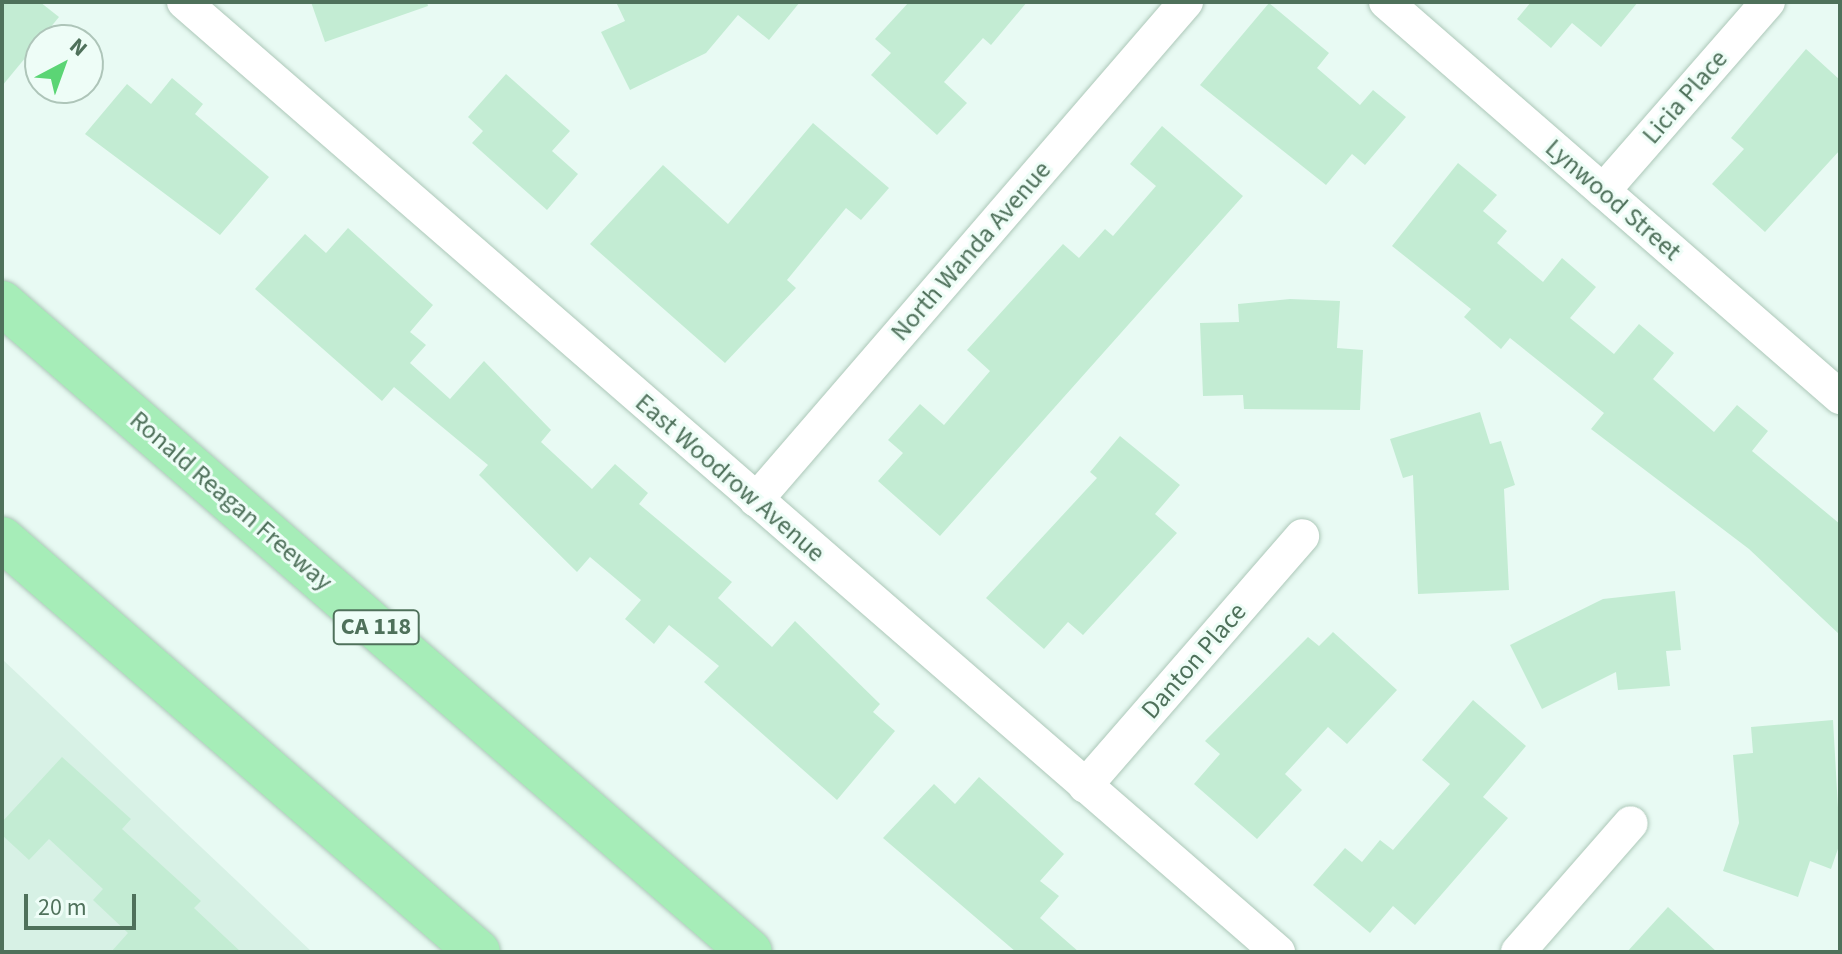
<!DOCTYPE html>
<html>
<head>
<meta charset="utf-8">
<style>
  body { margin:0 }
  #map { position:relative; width:1842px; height:954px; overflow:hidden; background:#e8faf3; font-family:"Source Sans 3",sans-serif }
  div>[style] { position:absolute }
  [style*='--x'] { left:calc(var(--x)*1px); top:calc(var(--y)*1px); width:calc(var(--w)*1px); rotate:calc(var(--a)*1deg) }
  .residential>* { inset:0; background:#d7f1e5 }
  .building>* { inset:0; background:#c3ecd3 }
  .roads { filter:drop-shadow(0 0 2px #adc8b9) drop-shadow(0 0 2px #adc8b9) }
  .street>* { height:34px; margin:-17px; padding:0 17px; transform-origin:17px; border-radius:17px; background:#fff }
  .highway>* { height:44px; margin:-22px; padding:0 22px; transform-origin:22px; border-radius:22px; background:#a6edb8 }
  span { translate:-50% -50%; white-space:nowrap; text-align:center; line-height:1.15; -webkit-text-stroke:6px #eefdf7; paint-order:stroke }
  .shield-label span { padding:2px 6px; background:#eefdf7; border:2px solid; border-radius:6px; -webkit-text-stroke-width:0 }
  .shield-label { font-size:24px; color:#4f715b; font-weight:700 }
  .street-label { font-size:26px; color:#4f715b }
  .frame { position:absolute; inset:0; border:4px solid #4f715b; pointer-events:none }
  .north { position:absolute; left:24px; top:24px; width:80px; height:80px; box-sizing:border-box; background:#eefdf7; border:2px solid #aec5b9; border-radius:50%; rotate:41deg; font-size:22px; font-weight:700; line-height:32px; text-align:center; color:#4f715b }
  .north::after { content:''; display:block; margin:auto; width:28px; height:36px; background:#5bd575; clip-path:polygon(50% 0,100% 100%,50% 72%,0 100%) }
  .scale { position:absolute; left:24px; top:894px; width:112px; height:36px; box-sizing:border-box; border:4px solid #4f715b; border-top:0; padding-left:10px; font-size:24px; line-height:28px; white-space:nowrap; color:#4f715b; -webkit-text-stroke:6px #eefdf7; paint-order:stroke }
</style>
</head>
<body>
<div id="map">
  <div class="residential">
    <i style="clip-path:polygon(2px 659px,312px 952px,2px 952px)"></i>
  </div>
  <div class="building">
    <i style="clip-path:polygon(2px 2px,40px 2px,59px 17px,2px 86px)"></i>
    <i style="clip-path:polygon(311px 2px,427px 2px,428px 6px,325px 42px)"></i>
    <i style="clip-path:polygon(616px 2px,800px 2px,769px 40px,738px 15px,706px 53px,630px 90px,601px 32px,625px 21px)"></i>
    <i style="clip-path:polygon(909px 2px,1027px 2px,991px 45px,983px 38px,944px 82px,967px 103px,937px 135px,871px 75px,891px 53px,875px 39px)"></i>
    <i style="clip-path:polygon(1531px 2px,1638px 2px,1601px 47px,1572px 23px,1551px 48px,1517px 19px)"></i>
    <i style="clip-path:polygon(1269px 3px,1329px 53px,1317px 68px,1360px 105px,1373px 90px,1406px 117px,1365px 165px,1352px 154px,1326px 185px,1200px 85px)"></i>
    <i style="clip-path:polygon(1806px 49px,1840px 80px,1840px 150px,1765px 232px,1712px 184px,1744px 149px,1731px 138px)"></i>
    <i style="clip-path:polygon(506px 74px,570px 131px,552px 151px,578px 174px,547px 210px,472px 143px,483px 131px,468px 117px)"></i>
    <i style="clip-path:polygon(172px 78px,203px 104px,195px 114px,269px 177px,220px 235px,85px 134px,127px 84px,151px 104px)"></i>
    <i style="clip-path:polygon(813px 123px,889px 188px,861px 220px,846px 208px,787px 280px,796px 288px,725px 363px,590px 244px,663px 165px,728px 224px)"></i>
    <i style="clip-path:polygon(1162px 126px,1243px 196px,940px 536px,878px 481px,903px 453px,888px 440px,920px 404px,944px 425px,990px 371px,967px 350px,1063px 244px,1079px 258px,1105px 229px,1113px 236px,1156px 186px,1130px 164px)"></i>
    <i style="clip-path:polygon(1458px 163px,1497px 195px,1483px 211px,1507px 231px,1497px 243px,1543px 282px,1562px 258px,1596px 287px,1570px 318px,1614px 354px,1639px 324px,1674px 353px,1653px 379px,1714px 432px,1737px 405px,1768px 431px,1752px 451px,1840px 524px,1840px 635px,1749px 549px,1591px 429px,1604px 413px,1510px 338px,1501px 349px,1464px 317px,1471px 309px,1392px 246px)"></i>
    <i style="clip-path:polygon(348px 228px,433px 305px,410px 332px,426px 345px,410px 363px,450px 399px,484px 361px,551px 430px,541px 442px,592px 489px,615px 464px,648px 493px,639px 504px,732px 582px,718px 598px,772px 647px,795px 621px,880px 704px,873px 712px,895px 731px,837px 800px,704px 682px,719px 666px,669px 625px,654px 644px,625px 619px,641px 600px,590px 557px,577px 572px,479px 475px,488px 465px,394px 387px,382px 401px,255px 289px,305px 234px,326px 253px)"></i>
    <i style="clip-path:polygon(1290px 299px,1340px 301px,1337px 348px,1363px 350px,1360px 410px,1244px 409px,1243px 395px,1203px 396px,1200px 323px,1239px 322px,1238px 304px)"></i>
    <i style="clip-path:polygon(1480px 412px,1490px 444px,1501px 441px,1515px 485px,1504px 489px,1509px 590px,1418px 594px,1413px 475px,1403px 478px,1390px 439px)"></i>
    <i style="clip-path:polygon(1120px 436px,1180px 485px,1155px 514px,1177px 533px,1083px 635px,1068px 622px,1044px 649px,986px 598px,1097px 478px,1090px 472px)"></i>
    <i style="clip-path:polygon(1675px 591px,1681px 650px,1666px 651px,1670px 686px,1618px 690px,1616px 672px,1542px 709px,1510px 645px,1603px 599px)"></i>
    <i style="clip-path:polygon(1333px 632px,1397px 690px,1347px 744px,1328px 727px,1285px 774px,1302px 790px,1257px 839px,1194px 784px,1220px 754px,1205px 741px,1308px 637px,1319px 646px)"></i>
    <i style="clip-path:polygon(1473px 700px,1526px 746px,1483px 797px,1508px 818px,1415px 925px,1393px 906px,1370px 933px,1313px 885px,1345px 848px,1362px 862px,1380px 840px,1393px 850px,1450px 784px,1422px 760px)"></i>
    <i style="clip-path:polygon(1833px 720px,1840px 843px,1831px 869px,1810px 861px,1798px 897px,1723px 871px,1739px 823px,1733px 755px,1753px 753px,1751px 727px)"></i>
    <i style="clip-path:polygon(62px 757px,131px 819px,122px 829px,201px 901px,194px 908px,241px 952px,111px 952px,128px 933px,93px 900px,103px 889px,49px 839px,29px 860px,2px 835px,2px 822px)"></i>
    <i style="clip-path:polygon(979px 777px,1064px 854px,1040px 881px,1059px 896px,1040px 918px,1079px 952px,1016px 952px,883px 838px,934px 784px,955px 804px)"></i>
    <i style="clip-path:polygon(1668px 907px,1717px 952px,1627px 952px)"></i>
  </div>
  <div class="roads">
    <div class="street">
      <i style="--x:184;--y:2;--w:1449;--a:40.97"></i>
      <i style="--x:1386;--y:2;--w:602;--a:41.02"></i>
      <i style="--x:1603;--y:191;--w:251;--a:-48.9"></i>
      <i style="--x:756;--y:500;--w:658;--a:-49.19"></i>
      <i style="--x:1085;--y:786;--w:331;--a:-49"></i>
      <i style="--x:1518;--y:952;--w:171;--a:-48.8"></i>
    </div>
    <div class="highway">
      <i style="--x:2;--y:303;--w:990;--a:40.95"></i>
      <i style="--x:2;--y:539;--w:630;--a:40.95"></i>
    </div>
  </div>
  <div class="shield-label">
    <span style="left:376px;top:627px">CA 118</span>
  </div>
  <div class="street-label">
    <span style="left:1685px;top:97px;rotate:-49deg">Licia Place</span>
    <span style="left:1613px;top:200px;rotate:41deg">Lynwood Street</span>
    <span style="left:971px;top:251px;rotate:-49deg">North Wanda Avenue</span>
    <span style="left:730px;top:478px;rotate:41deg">East Woodrow Avenue</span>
    <span style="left:231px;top:501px;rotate:41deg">Ronald Reagan Freeway</span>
    <span style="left:1194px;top:661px;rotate:-49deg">Danton Place</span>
  </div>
  <div class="frame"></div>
  <div class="north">N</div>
  <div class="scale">20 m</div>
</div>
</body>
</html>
